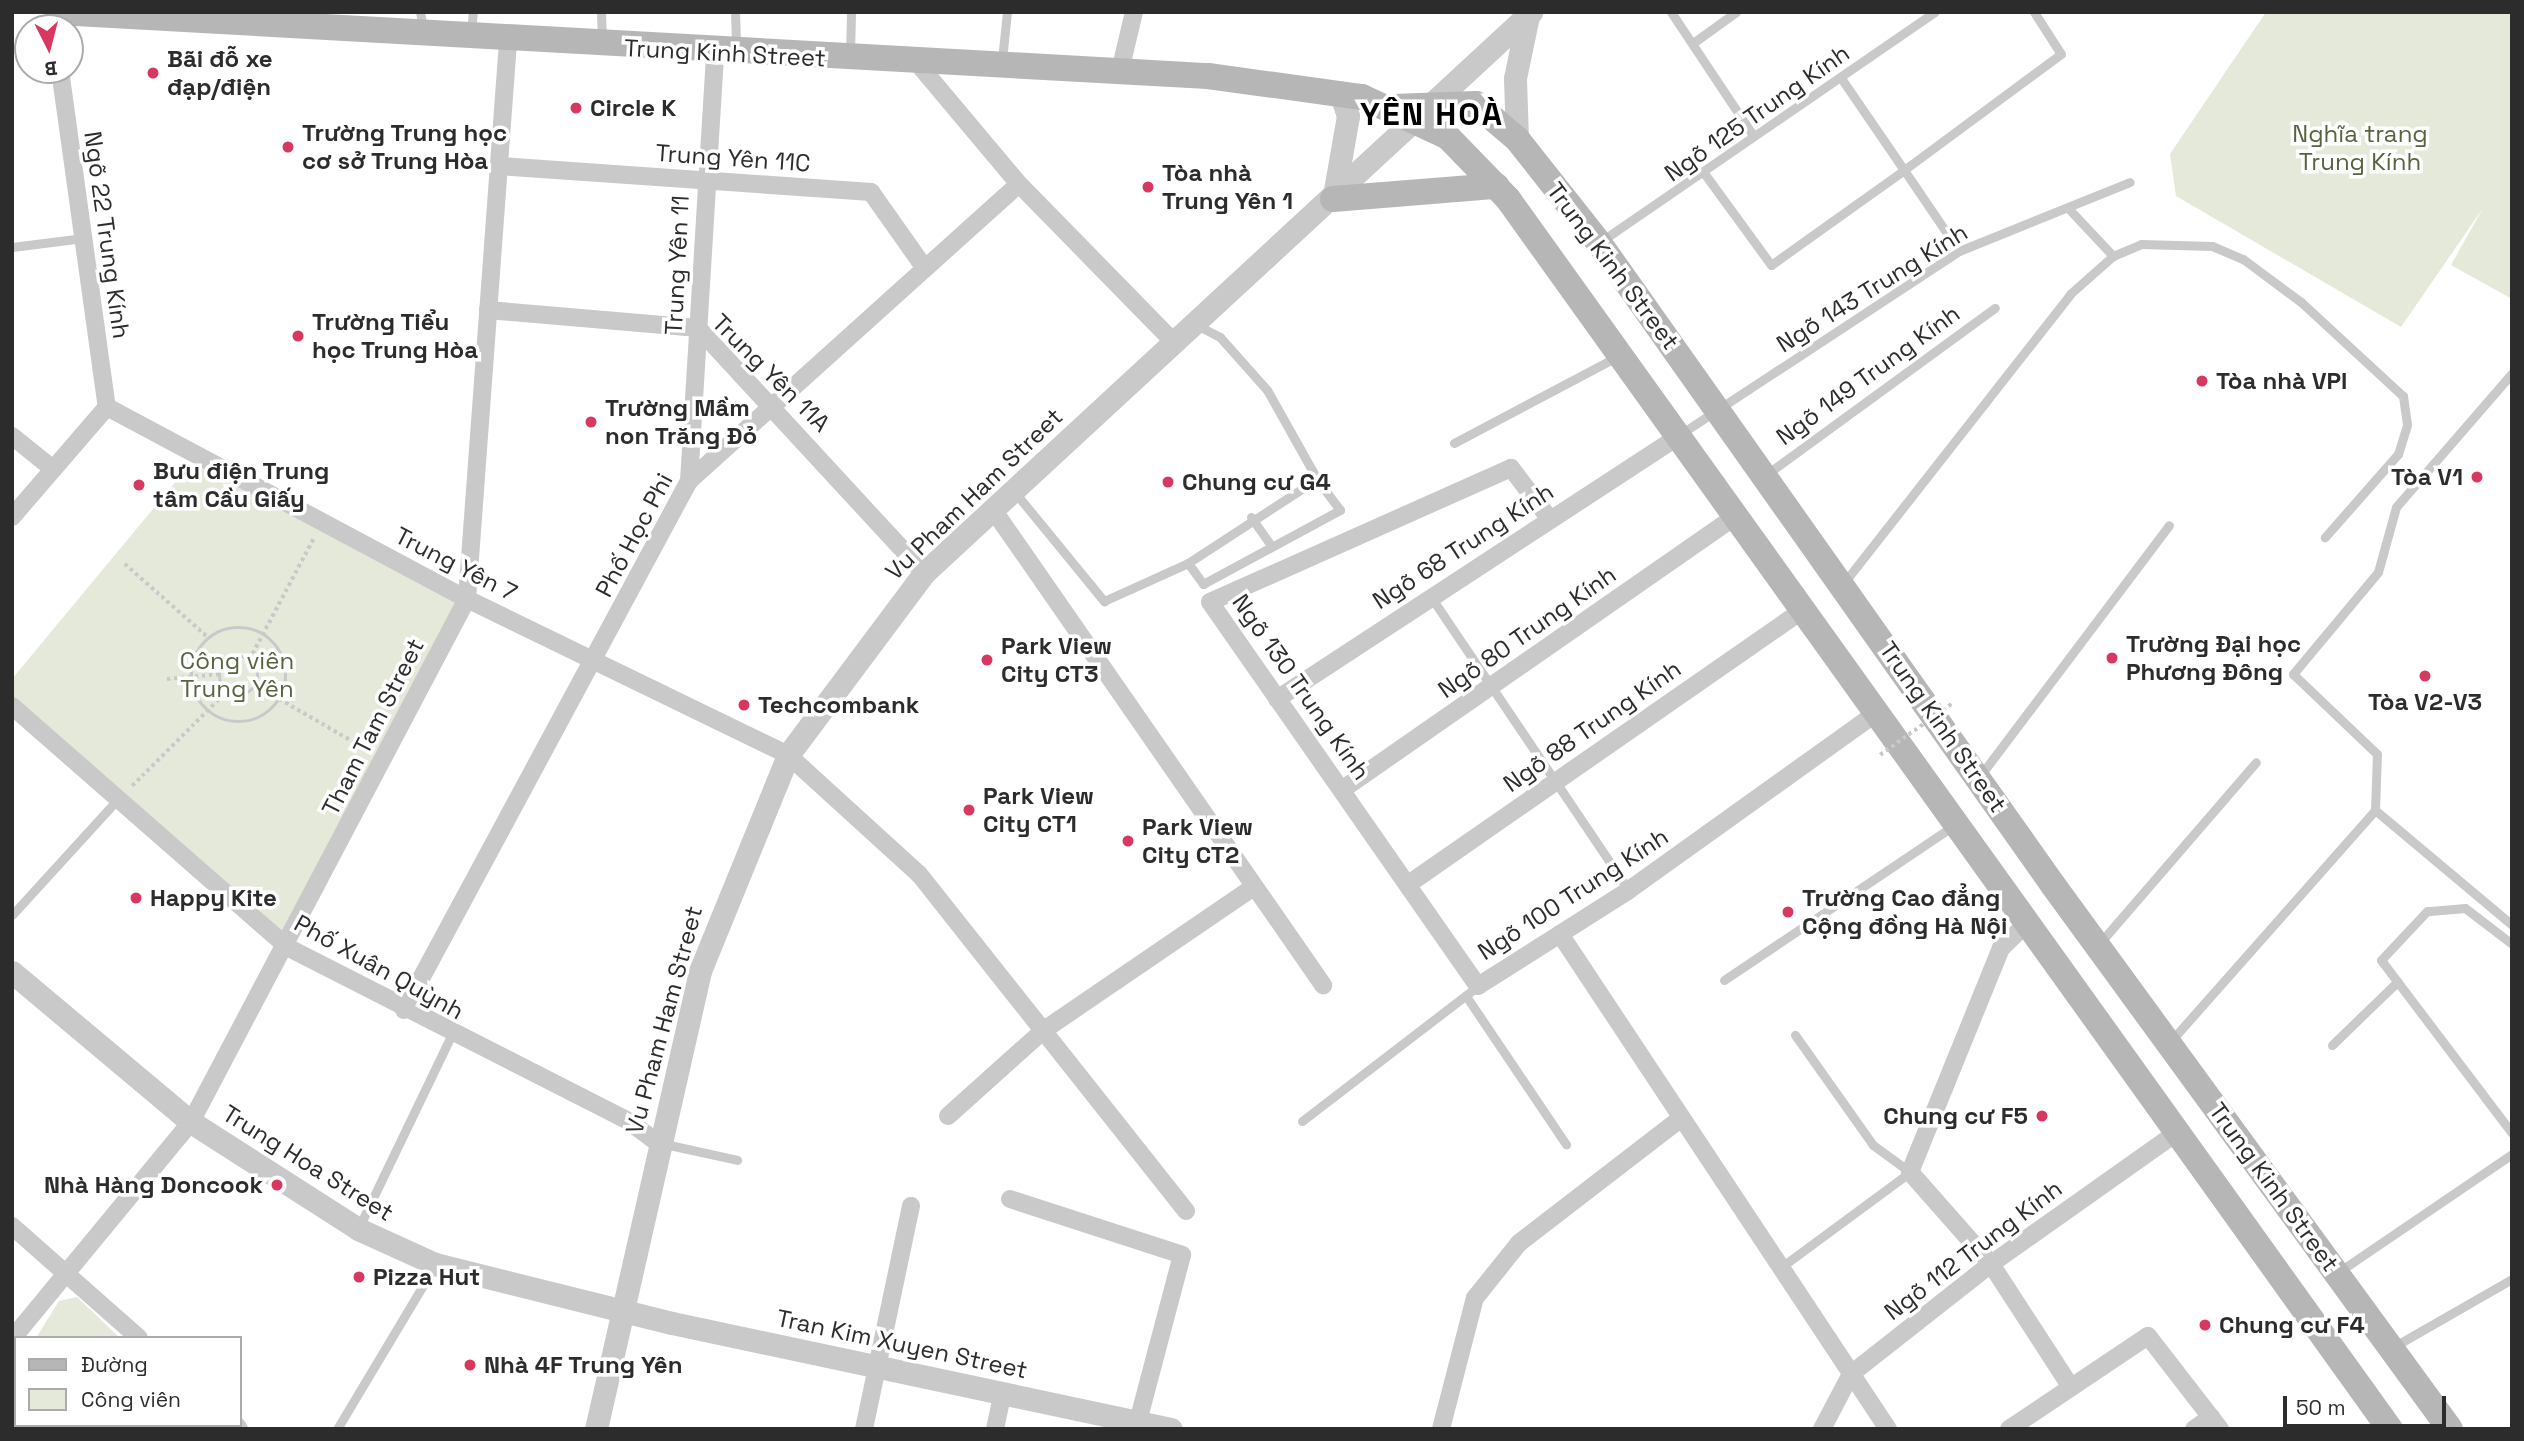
<!DOCTYPE html>
<html>
<head>
<meta charset="utf-8">
<style>
  body { margin:0 }
  #map { position:relative; width:2524px; height:1441px; overflow:hidden; background:#fff; font-family:"Space Grotesk",sans-serif }
  div>[style] { position:absolute }
  [style*='--x'] { left:calc(var(--x)*1px); top:calc(var(--y)*1px); width:calc(var(--w)*1px); rotate:calc(var(--a)*1deg) }
  .green>* { inset:0; background:#e4e9da }
  .path>* { height:3.5px; margin-top:-1.75px; transform-origin:0; background:repeating-linear-gradient(90deg,#c9c9c9 0 3.5px,transparent 0 7px) }
  .path>.ring { margin:-1.75px; padding:0; box-sizing:content-box; background:none; border:3.5px solid #c9c9c9; border-radius:50% }
  .service>* { height:9px; margin:-4.5px; padding:0 4.5px; transform-origin:4.5px; border-radius:4.5px; background:#c9c9c9 }
  .minor>* { height:18px; margin:-9px; padding:0 9px; transform-origin:9px; border-radius:9px; background:#c9c9c9 }
  .tertiary>* { height:23px; margin:-11.5px; padding:0 11.5px; transform-origin:11.5px; border-radius:11.5px; background:#c9c9c9 }
  .secondary>* { height:26px; margin:-13px; padding:0 13px; transform-origin:13px; border-radius:13px; background:#b6b6b6 }
  .path-bridge>* { height:3.5px; margin-top:-1.75px; transform-origin:0; background:repeating-linear-gradient(90deg,#c9c9c9 0 3.5px,transparent 0 7px) }
  .dots>* { width:19px; height:19px; translate:-50% -50%; box-sizing:border-box; border:4px solid #fff; border-radius:50% }
  span { translate:-50% -50%; white-space:nowrap; text-align:center; line-height:1.15; -webkit-text-stroke:7px #fff; paint-order:stroke }
  .street-label { font-size:24px; color:#2c2c2c }
  .poi-label { font-size:24px; color:#2c2c2c; font-weight:700 }
  .left { translate:0 -50%; text-align:left }
  .right { translate:-100% -50%; text-align:right }
  .park-label { font-size:24px; color:#56643d }
  .district-label { font-size:32px; color:#000; font-weight:700; letter-spacing:2px }
  .frame { position:absolute; inset:0; border:14px solid #2c2c2c; pointer-events:none }
  .legend { position:absolute; left:14px; top:1336px; width:228px; height:91px; box-sizing:border-box; background:#fff; border:2px solid #ababab; margin:0; padding:9px 12px; list-style:none; font-size:21px; color:#2c2c2c }
  .legend li { display:flex; align-items:center; gap:14px; height:35px }
  .legend b { width:35px; border:2px solid #ababab }
  .north { position:absolute; left:14px; top:14px; width:70px; height:70px; box-sizing:border-box; background:#fff; border:2px solid #ababab; border-radius:50%; rotate:174deg; font-size:19px; font-weight:700; line-height:28px; text-align:center; color:#2c2c2c }
  .north::after { content:''; display:block; margin:auto; width:24px; height:32px; background:#d83860; clip-path:polygon(50% 0,100% 100%,50% 72%,0 100%) }
  .scale { position:absolute; left:2283px; top:1396px; width:163px; height:32px; box-sizing:border-box; border:4px solid #2c2c2c; border-top:0; padding-left:9px; font-size:21px; line-height:24px; white-space:nowrap; color:#2c2c2c; -webkit-text-stroke:5px #fff; paint-order:stroke }
</style>
</head>
<body>
<div id="map">
  <div class="green">
    <i style="clip-path:polygon(2266px 12px,2512px 12px,2512px 299px,2451px 265px,2483px 208px,2401px 327px,2176px 196px,2170px 154px)"></i>
    <i style="clip-path:polygon(200px 467px,467px 599px,287px 947px,12px 706px,12px 679px,177px 480px)"></i>
    <i style="clip-path:polygon(77px 1297px,120px 1338px,36px 1338px,59px 1301px)"></i>
  </div>
  <div class="path">
    <i style="--x:125;--y:564;--w:113;--a:41.4"></i>
    <i class="ring" style="left:192px;top:628px;width:90.5px;height:90.5px"></i>
    <i class="ring" style="left:220px;top:657px;width:34.5px;height:34.5px"></i>
    <i style="--x:249;--y:660;--w:138;--a:-62"></i>
    <i style="--x:167;--y:679;--w:53;--a:-5.4"></i>
    <i style="--x:255;--y:685;--w:128;--a:30"></i>
    <i style="--x:132;--y:786;--w:134;--a:-45"></i>
  </div>
  <div class="service">
    <i style="--x:420;--y:12;--w:16;--a:79"></i>
    <i style="--x:601;--y:12;--w:29;--a:88"></i>
    <i style="--x:735;--y:12;--w:36;--a:88"></i>
    <i style="--x:1671;--y:12;--w:146;--a:56.4"></i>
    <i style="--x:471;--y:33;--w:21;--a:-85"></i>
    <i style="--x:1693;--y:43;--w:53;--a:-35.8"></i>
    <i style="--x:850;--y:54;--w:42;--a:-88.6"></i>
    <i style="--x:1002;--y:60;--w:48;--a:-84.1"></i>
    <i style="--x:1841;--y:78;--w:112;--a:55.6"></i>
    <i style="--x:1904;--y:170;--w:195;--a:-36.5"></i>
    <i style="--x:2061;--y:54;--w:50;--a:-122.7"></i>
    <i style="--x:1704;--y:173;--w:114;--a:53.9"></i>
    <i style="--x:1771;--y:265;--w:163;--a:-35.5"></i>
    <i style="--x:1904;--y:170;--w:98;--a:55.8"></i>
    <i style="--x:2068;--y:208;--w:66;--a:46.8"></i>
    <i style="--x:1600;--y:242;--w:406;--a:-34.5"></i>
    <i style="--x:12;--y:247;--w:72;--a:-7.2"></i>
    <i style="--x:1679;--y:435;--w:335;--a:-33.3"></i>
    <i style="--x:1959;--y:251;--w:184;--a:-22"></i>
    <i style="--x:1454;--y:443;--w:186;--a:-27.9"></i>
    <i style="--x:1767;--y:474;--w:282;--a:-36.1"></i>
    <i style="--x:1013;--y:490;--w:144;--a:50.7"></i>
    <i style="--x:1104;--y:601;--w:92;--a:-24.3"></i>
    <i style="--x:1188;--y:563;--w:154;--a:-33.1"></i>
    <i style="--x:1317;--y:479;--w:102;--a:-119.3"></i>
    <i style="--x:1267;--y:390;--w:71;--a:-131.6"></i>
    <i style="--x:1220;--y:337;--w:28;--a:-153"></i>
    <i style="--x:1251;--y:517;--w:33;--a:55"></i>
    <i style="--x:1188;--y:563;--w:26;--a:54"></i>
    <i style="--x:1203;--y:584;--w:156;--a:-28.4"></i>
    <i style="--x:1340;--y:510;--w:39;--a:-127"></i>
    <i style="--x:1843;--y:584;--w:368;--a:-51.9"></i>
    <i style="--x:2070;--y:294;--w:57;--a:-41.5"></i>
    <i style="--x:2113;--y:256;--w:30;--a:-23"></i>
    <i style="--x:2141;--y:244;--w:71;--a:1.6"></i>
    <i style="--x:2212;--y:246;--w:34;--a:23"></i>
    <i style="--x:2243;--y:259;--w:72;--a:36.6"></i>
    <i style="--x:2301;--y:302;--w:139;--a:42.7"></i>
    <i style="--x:2403;--y:396;--w:29;--a:82"></i>
    <i style="--x:2407;--y:425;--w:30;--a:107"></i>
    <i style="--x:2398;--y:454;--w:111;--a:131.3"></i>
    <i style="--x:1431;--y:597;--w:354;--a:56"></i>
    <i style="--x:1980;--y:776;--w:314;--a:-53"></i>
    <i style="--x:2375;--y:810;--w:179;--a:40"></i>
    <i style="--x:12;--y:915;--w:156;--a:-47.6"></i>
    <i style="--x:2099;--y:944;--w:240;--a:-49.2"></i>
    <i style="--x:2512;--y:944;--w:59;--a:-142.5"></i>
    <i style="--x:2465;--y:908;--w:38;--a:175"></i>
    <i style="--x:2427;--y:911;--w:67;--a:133.2"></i>
    <i style="--x:2381;--y:960;--w:217;--a:52.9"></i>
    <i style="--x:1724;--y:980;--w:276;--a:-33.9"></i>
    <i style="--x:1466;--y:996;--w:179;--a:56"></i>
    <i style="--x:2170;--y:1042;--w:310;--a:-48.5"></i>
    <i style="--x:2375;--y:810;--w:56;--a:-88"></i>
    <i style="--x:2377;--y:754;--w:116;--a:-136.4"></i>
    <i style="--x:2293;--y:674;--w:133;--a:-50.2"></i>
    <i style="--x:2378;--y:572;--w:67;--a:-74.5"></i>
    <i style="--x:2396;--y:507;--w:177;--a:-49.1"></i>
    <i style="--x:2332;--y:1045;--w:91;--a:-44.1"></i>
    <i style="--x:1302;--y:1121;--w:222;--a:-37.5"></i>
    <i style="--x:660;--y:1143;--w:79;--a:12.4"></i>
    <i style="--x:359;--y:1227;--w:212;--a:-64.3"></i>
    <i style="--x:1780;--y:1268;--w:162;--a:-36.4"></i>
    <i style="--x:1910;--y:1172;--w:46;--a:-143.9"></i>
    <i style="--x:1873;--y:1145;--w:135;--a:-125.3"></i>
    <i style="--x:2340;--y:1271;--w:208;--a:-34.2"></i>
    <i style="--x:2395;--y:1346;--w:135;--a:-29.8"></i>
    <i style="--x:337;--y:1429;--w:191;--a:-59.1"></i>
  </div>
  <div class="minor">
    <i style="--x:919;--y:65;--w:155;--a:50"></i>
    <i style="--x:1019;--y:184;--w:220;--a:45.6"></i>
    <i style="--x:60;--y:70;--w:340;--a:82.1"></i>
    <i style="--x:1120;--y:71;--w:61;--a:-76.7"></i>
    <i style="--x:499;--y:166;--w:373;--a:4"></i>
    <i style="--x:871;--y:192;--w:92;--a:54.8"></i>
    <i style="--x:488;--y:310;--w:211;--a:4.9"></i>
    <i style="--x:698;--y:328;--w:333;--a:47.3"></i>
    <i style="--x:107;--y:407;--w:408;--a:28.1"></i>
    <i style="--x:467;--y:599;--w:357;--a:25.9"></i>
    <i style="--x:788;--y:755;--w:177;--a:42.3"></i>
    <i style="--x:919;--y:874;--w:430;--a:51.6"></i>
    <i style="--x:12;--y:436;--w:53;--a:38.8"></i>
    <i style="--x:689;--y:481;--w:431;--a:-86.5"></i>
    <i style="--x:992;--y:508;--w:581;--a:55.24"></i>
    <i style="--x:12;--y:517;--w:145;--a:-49.2"></i>
    <i style="--x:1549;--y:518;--w:63;--a:-127.2"></i>
    <i style="--x:1511;--y:468;--w:329;--a:156"></i>
    <i style="--x:1210;--y:602;--w:468;--a:55.1"></i>
    <i style="--x:1478;--y:986;--w:179;--a:-32.4"></i>
    <i style="--x:1629;--y:890;--w:302;--a:-35.6"></i>
    <i style="--x:1277;--y:699;--w:480;--a:-33.2"></i>
    <i style="--x:12;--y:706;--w:366;--a:41.2"></i>
    <i style="--x:287;--y:947;--w:385;--a:27"></i>
    <i style="--x:630;--y:1122;--w:34;--a:37"></i>
    <i style="--x:1343;--y:789;--w:480;--a:-34.8"></i>
    <i style="--x:1410;--y:883;--w:479;--a:-34.8"></i>
    <i style="--x:2024;--y:926;--w:32;--a:136"></i>
    <i style="--x:2001;--y:948;--w:242;--a:112.1"></i>
    <i style="--x:1910;--y:1172;--w:123;--a:48.6"></i>
    <i style="--x:1991;--y:1264;--w:147;--a:57"></i>
    <i style="--x:1560;--y:934;--w:594;--a:56.47"></i>
    <i style="--x:404;--y:1010;--w:601;--a:-61.69"></i>
    <i style="--x:689;--y:481;--w:444;--a:-42"></i>
    <i style="--x:948;--y:1116;--w:129;--a:-41.9"></i>
    <i style="--x:1044;--y:1030;--w:252;--a:-34.3"></i>
    <i style="--x:1010;--y:1199;--w:181;--a:18"></i>
    <i style="--x:1182;--y:1255;--w:180;--a:104.8"></i>
    <i style="--x:12;--y:1226;--w:169;--a:41.4"></i>
    <i style="--x:12;--y:1339;--w:281;--a:-50.5"></i>
    <i style="--x:191;--y:1122;--w:591;--a:-62.18"></i>
    <i style="--x:467;--y:599;--w:559;--a:-85.79"></i>
    <i style="--x:236;--y:1425;--w:5;--a:53"></i>
    <i style="--x:864;--y:1429;--w:228;--a:-78.1"></i>
    <i style="--x:995;--y:1429;--w:38;--a:-78"></i>
    <i style="--x:1441;--y:1429;--w:135;--a:-75.5"></i>
    <i style="--x:1475;--y:1298;--w:70;--a:-51.3"></i>
    <i style="--x:1519;--y:1243;--w:202;--a:-37.6"></i>
    <i style="--x:1822;--y:1429;--w:62;--a:-62.2"></i>
    <i style="--x:1851;--y:1374;--w:178;--a:-38.2"></i>
    <i style="--x:1991;--y:1264;--w:227;--a:-35.3"></i>
    <i style="--x:2009;--y:1429;--w:167;--a:-33.8"></i>
    <i style="--x:2148;--y:1336;--w:118;--a:52.3"></i>
    <i style="--x:2194;--y:1429;--w:21;--a:-35"></i>
  </div>
  <div class="tertiary">
    <i style="--x:1517;--y:139;--w:61;--a:-91.9"></i>
    <i style="--x:1515;--y:78;--w:63;--a:-78.2"></i>
    <i style="--x:1334;--y:196;--w:81;--a:-80.1"></i>
    <i style="--x:1348;--y:116;--w:25;--a:-108"></i>
    <i style="--x:12;--y:972;--w:234;--a:40"></i>
    <i style="--x:191;--y:1122;--w:198;--a:32.6"></i>
    <i style="--x:358;--y:1229;--w:85;--a:24.4"></i>
    <i style="--x:435;--y:1264;--w:244;--a:14"></i>
    <i style="--x:672;--y:1323;--w:510;--a:11.99"></i>
    <i style="--x:596;--y:1429;--w:470;--a:-77.2"></i>
    <i style="--x:700;--y:971;--w:233;--a:-67.8"></i>
    <i style="--x:788;--y:755;--w:227;--a:-53.2"></i>
    <i style="--x:924;--y:573;--w:827;--a:-42.74"></i>
  </div>
  <div class="secondary">
    <i style="--x:58;--y:12;--w:1152;--a:3.19"></i>
    <i style="--x:1208;--y:76;--w:155;--a:7.8"></i>
    <i style="--x:1362;--y:97;--w:95;--a:24.9"></i>
    <i style="--x:1448;--y:137;--w:86;--a:45.9"></i>
    <i style="--x:1508;--y:199;--w:1514;--a:54.36"></i>
    <i style="--x:1392;--y:107;--w:84;--a:-2"></i>
    <i style="--x:1476;--y:104;--w:54;--a:40.5"></i>
    <i style="--x:1517;--y:139;--w:132;--a:51.7"></i>
    <i style="--x:1599;--y:243;--w:786;--a:54.73"></i>
    <i style="--x:2053;--y:885;--w:673;--a:53.88"></i>
    <i style="--x:1333;--y:199;--w:164;--a:-4.6"></i>
  </div>
  <div class="path-bridge">
    <i style="--x:1880;--y:755;--w:90;--a:-35.5"></i>
  </div>
  <div class="dots">
    <i style="left:153px;top:73px;background:#d83860"></i>
    <i style="left:576px;top:108px;background:#d83860"></i>
    <i style="left:288px;top:147px;background:#d83860"></i>
    <i style="left:1148px;top:187px;background:#d83860"></i>
    <i style="left:298px;top:336px;background:#d83860"></i>
    <i style="left:2202px;top:381px;background:#d83860"></i>
    <i style="left:591px;top:422px;background:#d83860"></i>
    <i style="left:2477px;top:477px;background:#d83860"></i>
    <i style="left:1168px;top:482px;background:#d83860"></i>
    <i style="left:139px;top:485px;background:#d83860"></i>
    <i style="left:2112px;top:658px;background:#d83860"></i>
    <i style="left:987px;top:660px;background:#d83860"></i>
    <i style="left:2425px;top:676px;background:#d83860"></i>
    <i style="left:744px;top:705px;background:#d83860"></i>
    <i style="left:969px;top:810px;background:#d83860"></i>
    <i style="left:1128px;top:841px;background:#d83860"></i>
    <i style="left:136px;top:898px;background:#d83860"></i>
    <i style="left:1788px;top:912px;background:#d83860"></i>
    <i style="left:2042px;top:1116px;background:#d83860"></i>
    <i style="left:277px;top:1185px;background:#d83860"></i>
    <i style="left:359px;top:1277px;background:#d83860"></i>
    <i style="left:2205px;top:1325px;background:#d83860"></i>
    <i style="left:470px;top:1365px;background:#d83860"></i>
  </div>
  <div class="street-label">
    <span style="left:725px;top:53px;rotate:3deg">Trung Kinh Street</span>
    <span style="left:1757px;top:113px;rotate:-35deg">Ngõ 125 Trung Kính</span>
    <span style="left:733px;top:158px;rotate:4deg">Trung Yên 11C</span>
    <span style="left:107px;top:235px;rotate:82deg">Ngõ 22 Trung Kính</span>
    <span style="left:677px;top:265px;rotate:-87deg">Trung Yên 11</span>
    <span style="left:1613px;top:266px;rotate:53deg">Trung Kinh Street</span>
    <span style="left:1872px;top:288px;rotate:-32deg">Ngõ 143 Trung Kính</span>
    <span style="left:771px;top:373px;rotate:45deg">Trung Yên 11A</span>
    <span style="left:1868px;top:375px;rotate:-36deg">Ngõ 149 Trung Kính</span>
    <span style="left:974px;top:494px;rotate:-44deg">Vu Pham Ham Street</span>
    <span style="left:634px;top:535px;rotate:-62deg">Phố Học Phi</span>
    <span style="left:1463px;top:546px;rotate:-33deg">Ngõ 68 Trung Kính</span>
    <span style="left:456px;top:564px;rotate:27deg">Trung Yên 7</span>
    <span style="left:1527px;top:632px;rotate:-35deg">Ngõ 80 Trung Kính</span>
    <span style="left:1301px;top:687px;rotate:55deg">Ngõ 130 Trung Kính</span>
    <span style="left:1592px;top:726px;rotate:-35deg">Ngõ 88 Trung Kính</span>
    <span style="left:373px;top:727px;rotate:-63deg">Tham Tam Street</span>
    <span style="left:1943px;top:727px;rotate:55deg">Trung Kinh Street</span>
    <span style="left:1573px;top:894px;rotate:-33deg">Ngõ 100 Trung Kính</span>
    <span style="left:379px;top:967px;rotate:29deg">Phố Xuân Quỳnh</span>
    <span style="left:664px;top:1020px;rotate:-75deg">Vu Pham Ham Street</span>
    <span style="left:308px;top:1163px;rotate:32deg">Trung Hoa Street</span>
    <span style="left:2274px;top:1187px;rotate:54deg">Trung Kinh Street</span>
    <span style="left:1973px;top:1250px;rotate:-37deg">Ngõ 112 Trung Kính</span>
    <span style="left:902px;top:1344px;rotate:12deg">Tran Kim Xuyen Street</span>
  </div>
  <div class="poi-label">
    <span class="left" style="left:167px;top:73px">Bãi đỗ xe<br>đạp/điện</span>
    <span class="left" style="left:590px;top:108px">Circle K</span>
    <span class="left" style="left:302px;top:147px">Trường Trung học<br>cơ sở Trung Hòa</span>
    <span class="left" style="left:1162px;top:187px">Tòa nhà<br>Trung Yên 1</span>
    <span class="left" style="left:312px;top:336px">Trường Tiểu<br>học Trung Hòa</span>
    <span class="left" style="left:2216px;top:381px">Tòa nhà VPI</span>
    <span class="left" style="left:605px;top:422px">Trường Mầm<br>non Trăng Đỏ</span>
    <span class="left" style="left:153px;top:485px">Bưu điện Trung<br>tâm Cầu Giấy</span>
    <span class="right" style="left:2463px;top:477px">Tòa V1</span>
    <span class="left" style="left:1182px;top:482px">Chung cư G4</span>
    <span class="left" style="left:2126px;top:658px">Trường Đại học<br>Phương Đông</span>
    <span class="left" style="left:1001px;top:660px">Park View<br>City CT3</span>
    <span style="left:2425px;top:702px">Tòa V2-V3</span>
    <span class="left" style="left:758px;top:705px">Techcombank</span>
    <span class="left" style="left:983px;top:810px">Park View<br>City CT1</span>
    <span class="left" style="left:1142px;top:841px">Park View<br>City CT2</span>
    <span class="left" style="left:150px;top:898px">Happy Kite</span>
    <span class="left" style="left:1802px;top:912px">Trường Cao đẳng<br>Cộng đồng Hà Nội</span>
    <span class="right" style="left:2028px;top:1116px">Chung cư F5</span>
    <span class="right" style="left:263px;top:1185px">Nhà Hàng Doncook</span>
    <span class="left" style="left:373px;top:1277px">Pizza Hut</span>
    <span class="left" style="left:2219px;top:1325px">Chung cư F4</span>
    <span class="left" style="left:484px;top:1365px">Nhà 4F Trung Yên</span>
  </div>
  <div class="park-label">
    <span style="left:2360px;top:148px">Nghĩa trang<br>Trung Kính</span>
    <span style="left:237px;top:675px">Công viên<br>Trung Yên</span>
  </div>
  <div class="district-label">
    <span style="left:1432px;top:114px">YÊN HOÀ</span>
  </div>
  <div class="frame"></div>
  <ul class="legend">
  <li><b style="height:9px;background:#b6b6b6"></b>Đường</li>
  <li><b style="height:19px;background:#e4e9da"></b>Công viên</li>
  </ul>
  <div class="north">B</div>
  <div class="scale">50 m</div>
</div>
</body>
</html>
